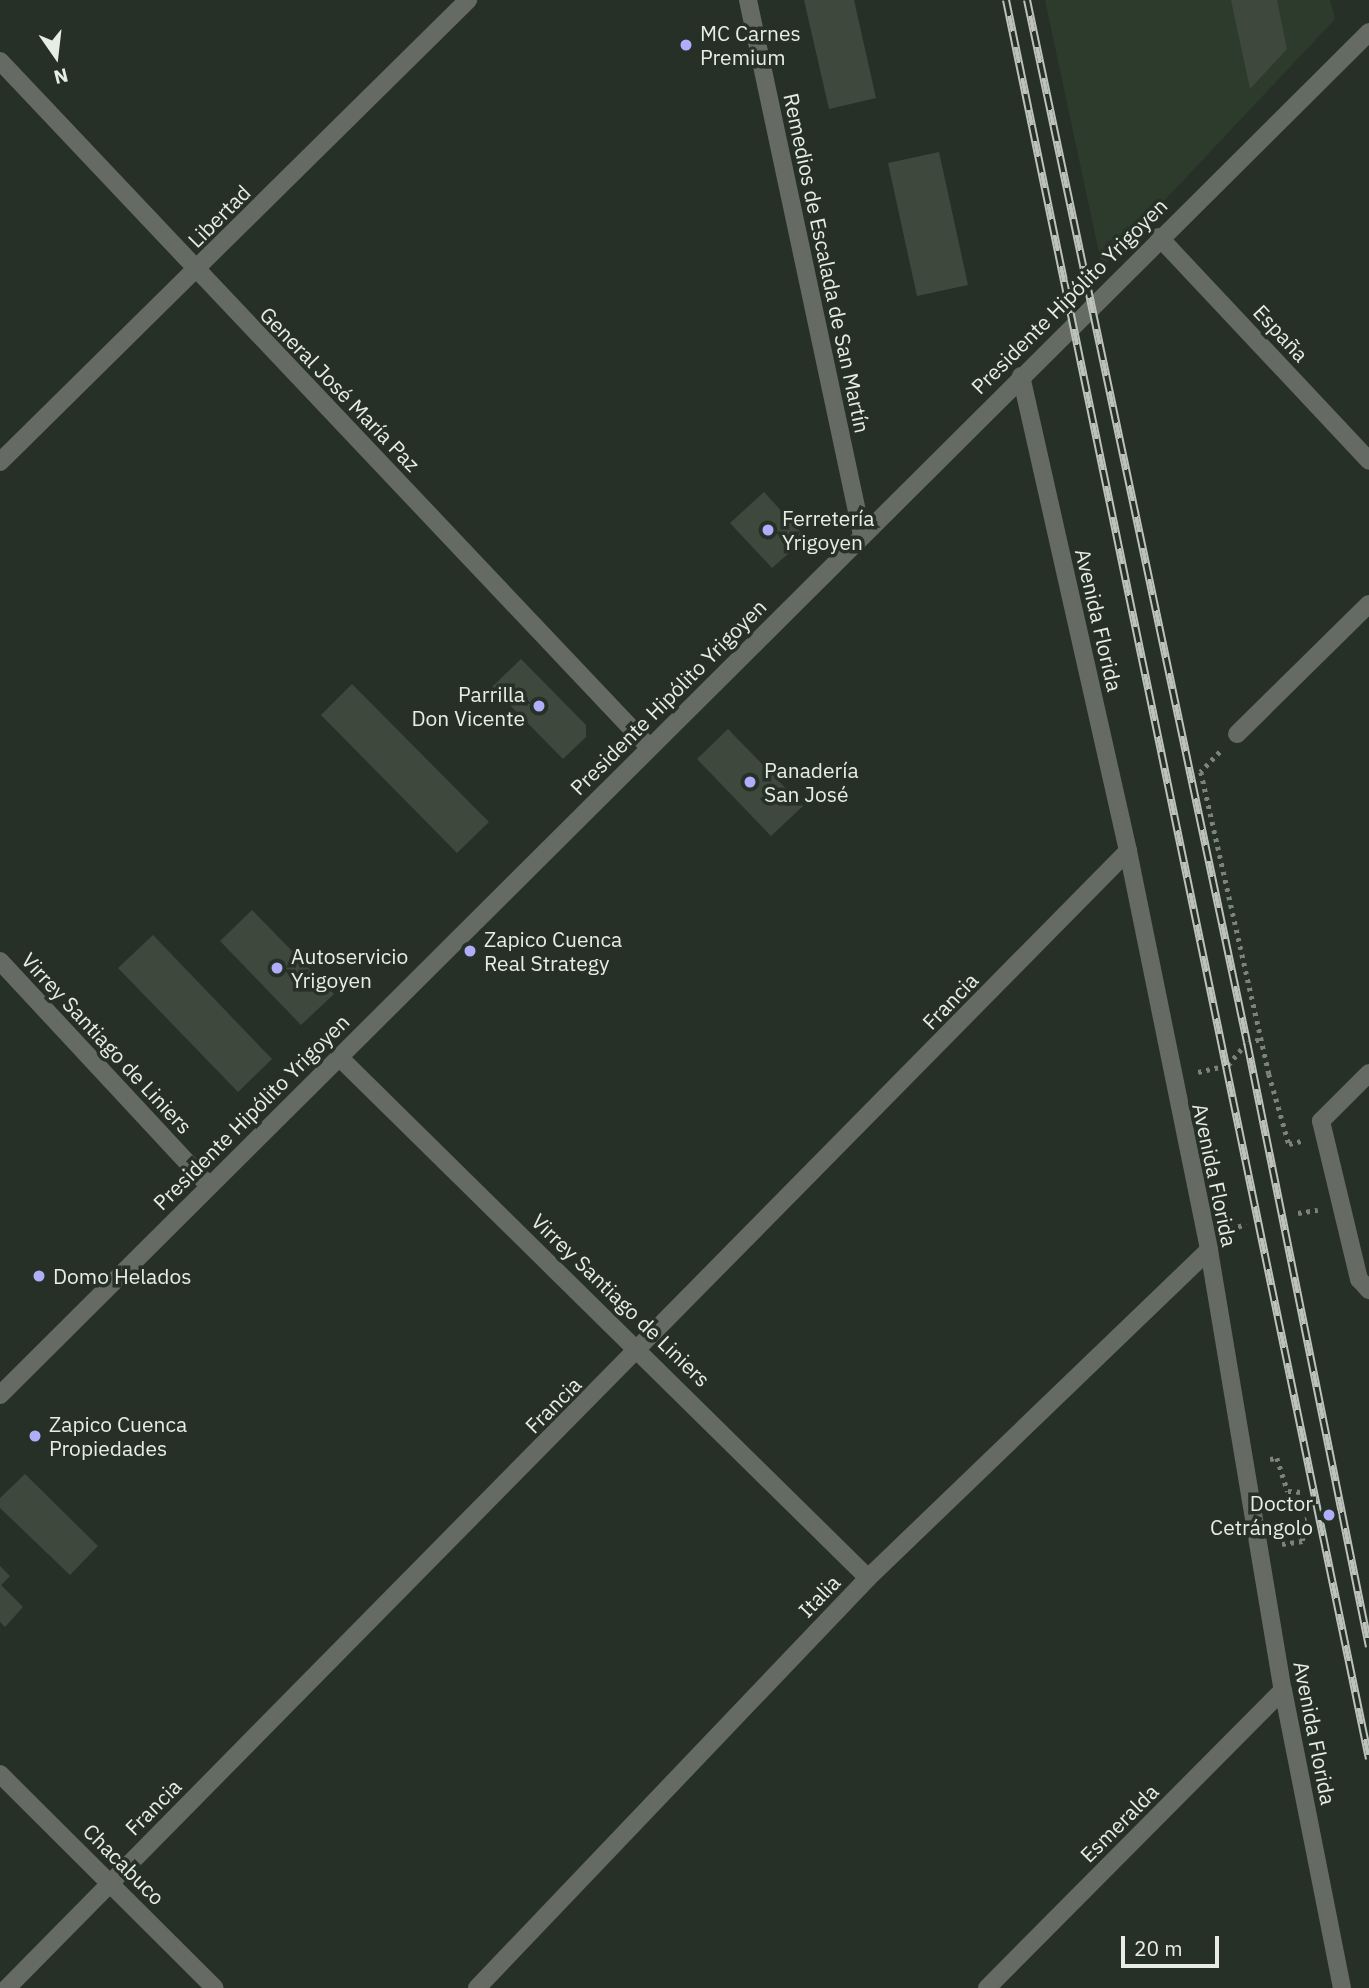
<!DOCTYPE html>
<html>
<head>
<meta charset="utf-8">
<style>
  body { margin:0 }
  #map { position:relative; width:1369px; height:1988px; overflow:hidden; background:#273026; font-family:"IBM Plex Sans",sans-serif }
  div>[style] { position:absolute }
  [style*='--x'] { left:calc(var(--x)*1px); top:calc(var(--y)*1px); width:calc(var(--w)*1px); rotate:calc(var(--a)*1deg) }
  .built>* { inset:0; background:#2d3b2c }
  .building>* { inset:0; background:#3e483d }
  .path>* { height:4.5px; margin-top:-2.25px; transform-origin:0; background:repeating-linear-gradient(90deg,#7b837a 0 3.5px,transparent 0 8.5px) }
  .minor>* { height:18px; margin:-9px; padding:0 9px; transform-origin:9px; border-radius:9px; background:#656a64 }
  .tertiary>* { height:18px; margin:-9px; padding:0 9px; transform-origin:9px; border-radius:9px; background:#656a64 }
  .rail>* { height:8px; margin-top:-4px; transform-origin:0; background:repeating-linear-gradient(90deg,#273026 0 16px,#bdc3bc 0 32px); box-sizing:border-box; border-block:2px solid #bdc3bc }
  .dots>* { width:19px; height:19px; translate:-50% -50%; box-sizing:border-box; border:4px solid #273026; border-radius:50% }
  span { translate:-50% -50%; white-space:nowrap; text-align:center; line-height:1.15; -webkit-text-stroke:7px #273026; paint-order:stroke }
  .poi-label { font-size:21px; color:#e7ede6 }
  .left { translate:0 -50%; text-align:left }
  .right { translate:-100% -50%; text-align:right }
  .street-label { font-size:21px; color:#e7ede6 }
  .north { position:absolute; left:21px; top:21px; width:70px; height:70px; -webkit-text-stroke:5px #273026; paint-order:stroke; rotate:166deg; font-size:19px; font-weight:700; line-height:28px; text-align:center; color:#e7ede6 }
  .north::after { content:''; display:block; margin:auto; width:24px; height:32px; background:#e7ede6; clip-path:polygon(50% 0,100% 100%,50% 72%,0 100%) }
  .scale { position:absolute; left:1121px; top:1936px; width:98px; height:32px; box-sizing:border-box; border:4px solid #e7ede6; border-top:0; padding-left:9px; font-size:21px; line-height:24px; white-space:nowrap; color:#e7ede6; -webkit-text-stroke:5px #273026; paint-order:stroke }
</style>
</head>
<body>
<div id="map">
  <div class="built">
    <i style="clip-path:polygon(1045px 0,1330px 0,1335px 19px,1102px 267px)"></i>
  </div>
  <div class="building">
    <i style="clip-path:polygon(804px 0,854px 0,876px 98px,829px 109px)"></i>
    <i style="clip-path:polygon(1231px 0,1277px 0,1287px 49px,1250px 89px)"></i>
    <i style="clip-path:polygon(939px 152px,968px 285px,917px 296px,888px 163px)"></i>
    <i style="clip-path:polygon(764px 492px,806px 538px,772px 568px,730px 523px)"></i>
    <i style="clip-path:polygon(521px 659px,586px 725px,586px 737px,563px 759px,492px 687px)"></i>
    <i style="clip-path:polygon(352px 684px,489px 822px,457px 853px,321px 715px)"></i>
    <i style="clip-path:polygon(728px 729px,803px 806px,771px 836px,697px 759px)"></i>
    <i style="clip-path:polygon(252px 910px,334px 994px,301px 1025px,220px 941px)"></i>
    <i style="clip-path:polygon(153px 935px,272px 1059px,238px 1092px,118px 968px)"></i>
    <i style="clip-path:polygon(25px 1474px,98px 1546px,70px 1575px,0 1508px,0 1498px)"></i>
    <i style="clip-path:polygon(0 1566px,10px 1576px,1px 1585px,23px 1607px,5px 1627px,0 1622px)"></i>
  </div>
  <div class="path">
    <i style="--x:1220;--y:752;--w:28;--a:134"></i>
    <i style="--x:1201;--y:772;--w:310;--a:77.3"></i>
    <i style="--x:1269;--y:1074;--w:73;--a:74.1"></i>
    <i style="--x:1289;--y:1144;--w:12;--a:-14"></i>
    <i style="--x:1198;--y:1072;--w:31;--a:-13"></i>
    <i style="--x:1228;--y:1065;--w:30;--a:-50"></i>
    <i style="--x:1247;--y:1042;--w:15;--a:-11"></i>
    <i style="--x:1298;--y:1213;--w:20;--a:-9"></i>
    <i style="--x:1230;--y:1229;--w:17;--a:-17"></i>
    <i style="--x:1270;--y:1459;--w:7;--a:-8"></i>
    <i style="--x:1277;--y:1458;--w:35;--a:72"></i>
    <i style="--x:1288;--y:1491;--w:14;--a:4"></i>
    <i style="--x:1282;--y:1544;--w:21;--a:-8"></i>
    <i style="--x:1303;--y:1541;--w:20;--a:-108"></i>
    <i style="--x:1297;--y:1522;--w:10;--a:-17"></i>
  </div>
  <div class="minor">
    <i style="--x:748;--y:0;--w:547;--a:77.97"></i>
    <i style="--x:0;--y:61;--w:944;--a:46.59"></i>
    <i style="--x:1159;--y:237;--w:307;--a:46.8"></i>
    <i style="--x:1021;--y:376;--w:487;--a:77.3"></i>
    <i style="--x:1128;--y:851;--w:407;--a:78.5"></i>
    <i style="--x:1209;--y:1250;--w:446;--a:80.5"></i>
    <i style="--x:1283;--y:1690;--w:304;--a:78.8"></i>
    <i style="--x:0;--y:462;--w:658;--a:-44.63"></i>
    <i style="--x:1237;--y:734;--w:185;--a:-44.6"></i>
    <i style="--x:0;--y:961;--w:307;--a:47.1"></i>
    <i style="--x:339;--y:1057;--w:742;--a:44.56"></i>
    <i style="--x:1369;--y:1073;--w:68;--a:135"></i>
    <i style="--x:1321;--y:1121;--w:163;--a:76.5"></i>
    <i style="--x:1359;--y:1279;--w:15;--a:48"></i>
    <i style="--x:0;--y:1774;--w:303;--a:44.9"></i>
    <i style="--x:7;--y:1988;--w:1597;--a:-45.41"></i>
    <i style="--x:477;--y:1988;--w:567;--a:-46.36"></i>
    <i style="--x:868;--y:1578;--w:473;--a:-43.9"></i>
    <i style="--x:987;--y:1988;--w:420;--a:-45.2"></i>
  </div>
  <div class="tertiary">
    <i style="--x:0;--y:1395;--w:1932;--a:-44.87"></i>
  </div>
  <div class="rail">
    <i style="--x:1006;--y:0;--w:1796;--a:78.34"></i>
    <i style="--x:1027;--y:0;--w:1065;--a:78.08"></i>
    <i style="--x:1247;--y:1042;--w:617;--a:78.6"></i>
  </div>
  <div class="dots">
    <i style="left:686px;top:45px;background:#afaefa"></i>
    <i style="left:768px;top:530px;background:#afaefa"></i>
    <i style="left:539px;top:706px;background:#afaefa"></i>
    <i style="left:750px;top:782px;background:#afaefa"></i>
    <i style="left:470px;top:951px;background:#afaefa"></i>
    <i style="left:277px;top:968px;background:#afaefa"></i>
    <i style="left:39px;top:1276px;background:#afaefa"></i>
    <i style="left:35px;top:1436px;background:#afaefa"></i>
    <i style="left:1329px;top:1515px;background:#afaefa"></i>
  </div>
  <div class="poi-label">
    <span class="left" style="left:700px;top:45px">MC Carnes<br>Premium</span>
    <span class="left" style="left:782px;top:530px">Ferretería<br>Yrigoyen</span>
    <span class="right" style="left:525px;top:706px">Parrilla<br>Don Vicente</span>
    <span class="left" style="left:764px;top:782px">Panadería<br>San José</span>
    <span class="left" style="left:484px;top:951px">Zapico Cuenca<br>Real Strategy</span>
    <span class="left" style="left:291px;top:968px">Autoservicio<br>Yrigoyen</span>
    <span class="left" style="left:53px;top:1276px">Domo Helados</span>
    <span class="left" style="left:49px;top:1436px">Zapico Cuenca<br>Propiedades</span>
    <span class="right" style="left:1313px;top:1515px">Doctor<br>Cetrángolo</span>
  </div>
  <div class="street-label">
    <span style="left:219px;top:216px;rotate:-45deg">Libertad</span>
    <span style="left:827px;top:263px;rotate:78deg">Remedios de Escalada de San Martín</span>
    <span style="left:1069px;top:296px;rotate:-45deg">Presidente Hipólito Yrigoyen</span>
    <span style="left:1281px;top:333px;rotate:47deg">España</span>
    <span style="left:340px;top:389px;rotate:46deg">General José María Paz</span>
    <span style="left:1099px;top:620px;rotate:77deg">Avenida Florida</span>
    <span style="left:668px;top:697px;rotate:-45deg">Presidente Hipólito Yrigoyen</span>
    <span style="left:950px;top:1001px;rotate:-46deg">Francia</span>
    <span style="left:107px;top:1043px;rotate:47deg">Virrey Santiago de Liniers</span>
    <span style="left:251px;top:1112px;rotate:-45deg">Presidente Hipólito Yrigoyen</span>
    <span style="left:1215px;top:1175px;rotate:78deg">Avenida Florida</span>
    <span style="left:621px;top:1300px;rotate:44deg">Virrey Santiago de Liniers</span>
    <span style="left:553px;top:1405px;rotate:-45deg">Francia</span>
    <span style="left:819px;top:1596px;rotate:-46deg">Italia</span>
    <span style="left:1315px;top:1733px;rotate:79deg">Avenida Florida</span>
    <span style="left:153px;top:1807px;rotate:-45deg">Francia</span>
    <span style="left:1119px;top:1823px;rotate:-45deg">Esmeralda</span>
    <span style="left:124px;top:1864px;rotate:45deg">Chacabuco</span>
  </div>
  <div class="north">N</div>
  <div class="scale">20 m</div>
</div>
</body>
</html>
